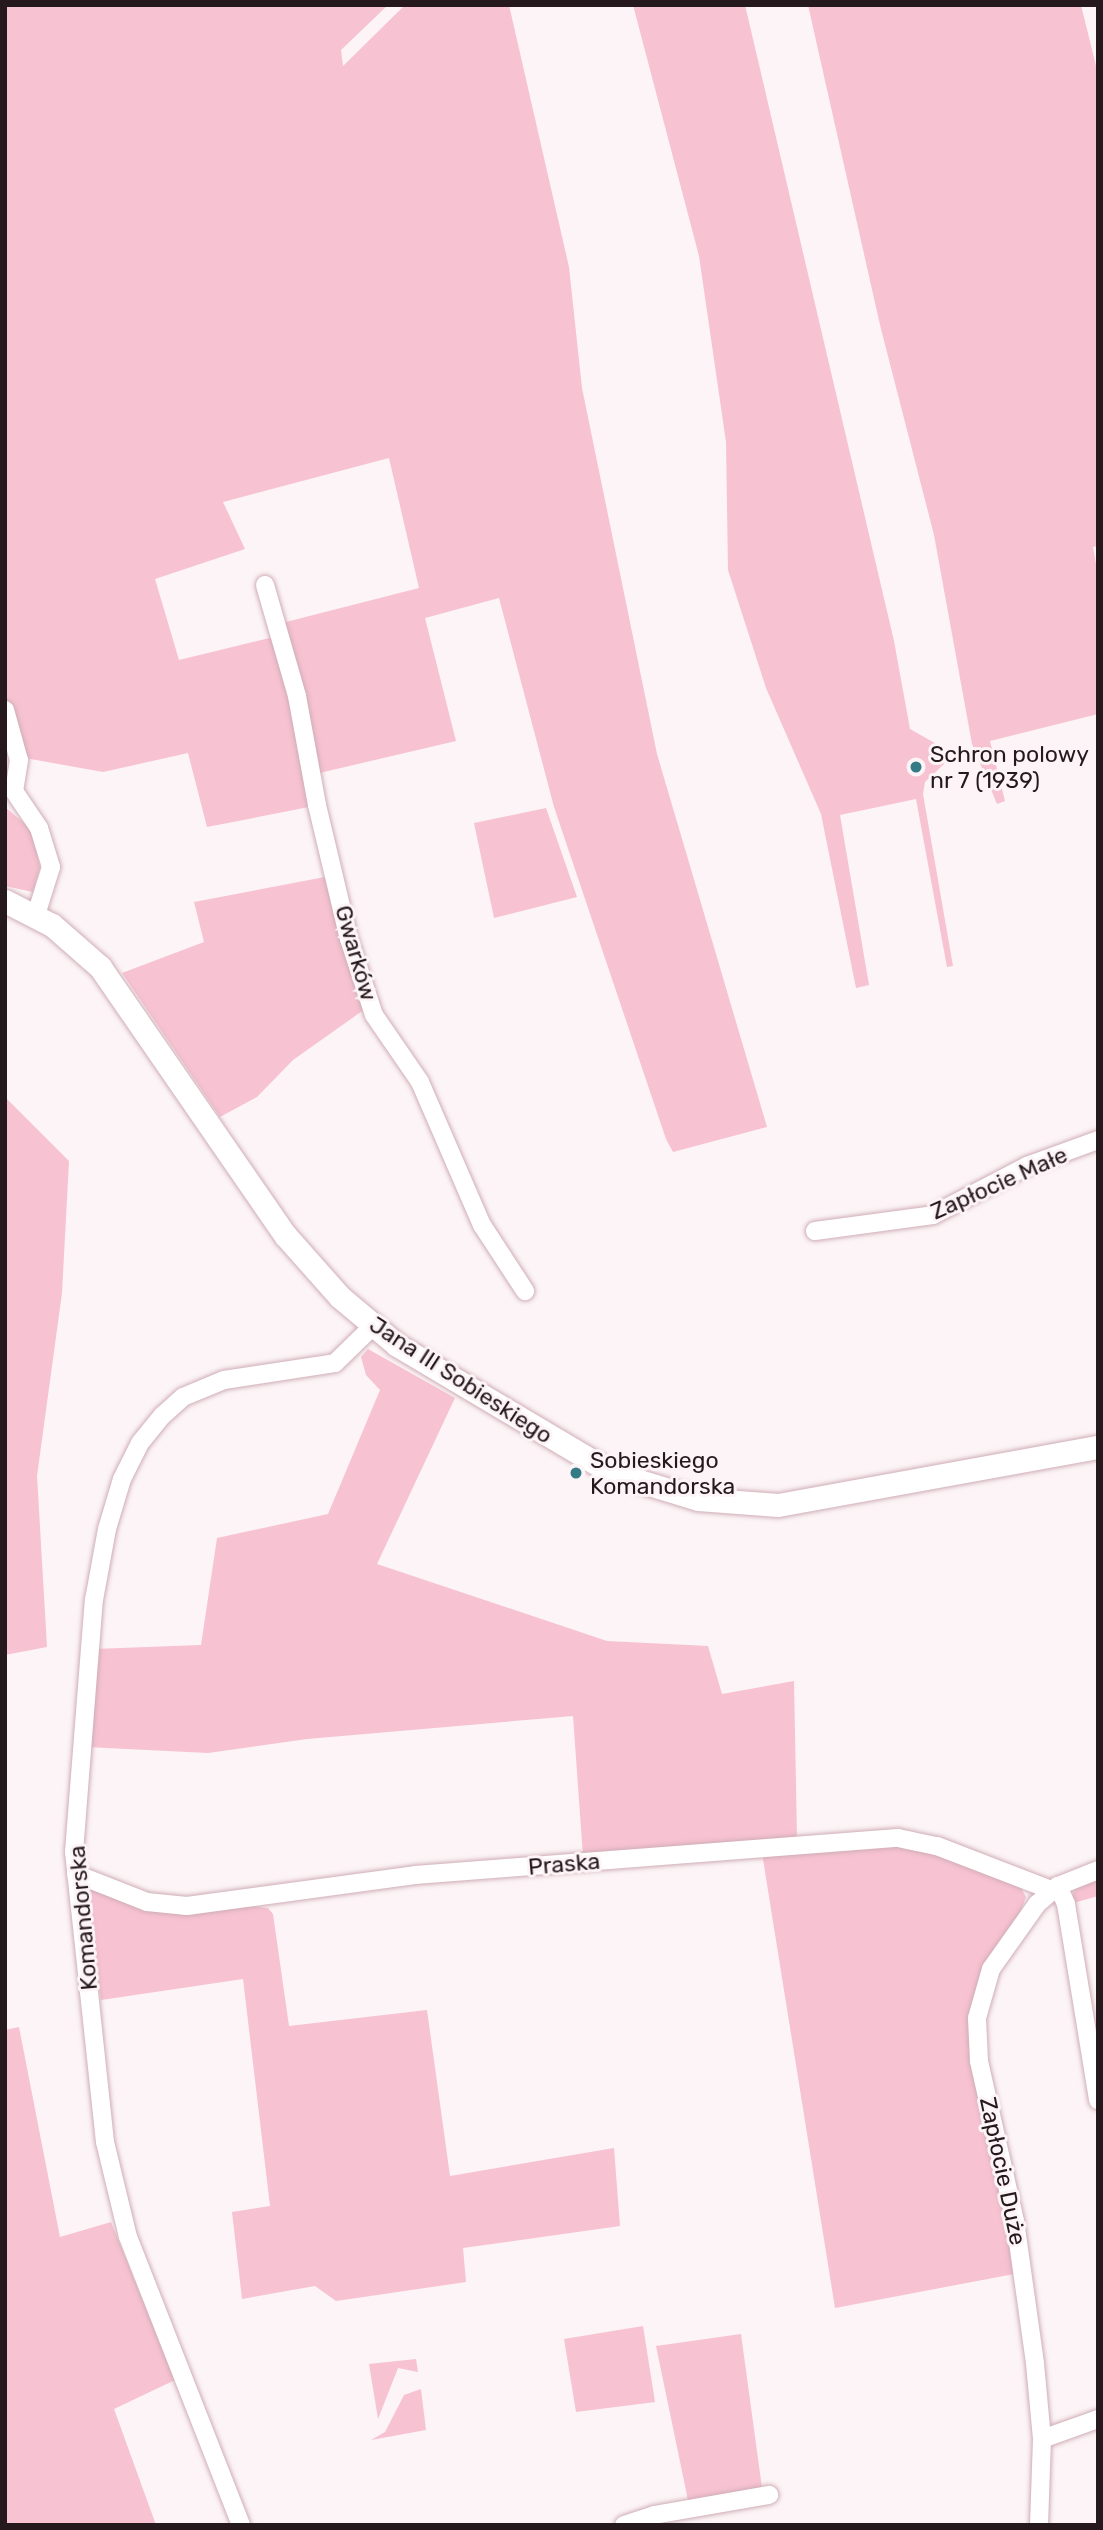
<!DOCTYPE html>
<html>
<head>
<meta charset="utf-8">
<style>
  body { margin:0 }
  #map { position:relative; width:1103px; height:2530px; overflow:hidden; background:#fcf4f6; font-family:Rubik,sans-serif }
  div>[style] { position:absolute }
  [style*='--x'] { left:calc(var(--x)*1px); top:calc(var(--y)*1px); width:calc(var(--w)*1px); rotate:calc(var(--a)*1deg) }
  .green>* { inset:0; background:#f7c2d2 }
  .roads { filter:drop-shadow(0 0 2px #cfadb7) drop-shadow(0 0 2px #cfadb7) }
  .minor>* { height:18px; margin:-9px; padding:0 9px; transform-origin:9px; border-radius:9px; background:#fff }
  .tertiary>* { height:23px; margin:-11.5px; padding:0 11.5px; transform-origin:11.5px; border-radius:11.5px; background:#fff }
  .dots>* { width:19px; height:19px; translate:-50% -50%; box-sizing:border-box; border:4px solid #fcf4f6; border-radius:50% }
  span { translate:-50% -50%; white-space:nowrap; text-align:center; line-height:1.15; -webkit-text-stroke:6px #fcf4f6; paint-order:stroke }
  .poi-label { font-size:23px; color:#25191d }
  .left { translate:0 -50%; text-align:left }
  .street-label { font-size:23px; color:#25191d }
  .frame { position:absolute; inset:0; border:7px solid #25191d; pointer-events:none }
</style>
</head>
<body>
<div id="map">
  <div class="green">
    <i style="clip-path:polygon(5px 5px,388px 5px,341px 50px,343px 66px,405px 5px,509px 5px,569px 267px,582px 388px,657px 754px,767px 1127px,673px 1152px,666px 1139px,554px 807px,499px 598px,425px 618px,456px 741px,315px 774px,282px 623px,419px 588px,389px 458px,223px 502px,245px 549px,155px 579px,179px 660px,278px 636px,314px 806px,207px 827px,188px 753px,103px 772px,25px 758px,5px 698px)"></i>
    <i style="clip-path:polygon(633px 5px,745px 5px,894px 641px,910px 729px,940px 746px,945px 756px,944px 764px,925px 782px,923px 794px,953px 966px,947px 967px,916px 799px,840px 815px,869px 985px,856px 988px,821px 814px,766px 688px,728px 570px,726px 442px,699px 256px)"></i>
    <i style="clip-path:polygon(808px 5px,1081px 5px,1098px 74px,1098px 546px,1093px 547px,1098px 575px,1098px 714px,990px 741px,1005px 801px,997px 804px,972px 744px,934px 535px,880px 325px)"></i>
    <i style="clip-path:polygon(5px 807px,31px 829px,40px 867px,33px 892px,5px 886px)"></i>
    <i style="clip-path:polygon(546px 808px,577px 897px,494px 918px,474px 823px)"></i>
    <i style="clip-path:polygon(330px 876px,365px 1009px,293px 1060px,257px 1097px,220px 1117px,122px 973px,204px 942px,194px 902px)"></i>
    <i style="clip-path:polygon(5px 1097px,69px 1161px,62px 1293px,37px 1476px,47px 1647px,5px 1655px)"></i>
    <i style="clip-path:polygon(368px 1349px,455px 1398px,377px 1564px,607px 1641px,708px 1646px,722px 1694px,794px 1681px,797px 1838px,583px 1856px,573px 1716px,307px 1739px,208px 1753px,87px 1747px,94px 1649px,201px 1645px,217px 1538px,328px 1514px,380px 1390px,366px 1375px,361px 1357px)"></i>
    <i style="clip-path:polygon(873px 1843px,917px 1846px,1018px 1883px,1026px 1897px,1016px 1923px,978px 1982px,970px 2019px,1019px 2273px,835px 2308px,762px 1853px)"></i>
    <i style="clip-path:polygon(1098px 1875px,1098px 1896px,1070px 1904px,1075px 1889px)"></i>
    <i style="clip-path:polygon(82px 1887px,268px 1908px,273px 1914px,289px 2026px,427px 2010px,450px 2176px,614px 2148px,620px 2226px,463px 2248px,466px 2282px,336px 2301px,315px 2286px,242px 2299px,232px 2212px,270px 2206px,243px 1979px,101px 2000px)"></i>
    <i style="clip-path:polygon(19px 2027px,60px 2237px,111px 2222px,175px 2380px,114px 2409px,156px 2525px,5px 2525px,5px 2030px)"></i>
    <i style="clip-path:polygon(643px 2326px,655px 2402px,576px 2412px,564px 2339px)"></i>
    <i style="clip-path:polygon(741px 2334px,762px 2488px,689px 2505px,656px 2346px)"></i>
    <i style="clip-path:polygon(416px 2359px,418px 2372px,398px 2368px,378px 2419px,369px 2364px)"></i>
    <i style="clip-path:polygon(421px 2389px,426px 2430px,371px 2440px,385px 2432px,404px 2395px)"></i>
  </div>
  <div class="roads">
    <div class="minor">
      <i style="--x:265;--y:585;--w:116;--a:73.9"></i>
      <i style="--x:297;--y:696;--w:111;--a:79.6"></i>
      <i style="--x:317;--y:805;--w:138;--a:76.6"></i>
      <i style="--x:349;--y:939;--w:80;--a:71.8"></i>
      <i style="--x:374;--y:1015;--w:81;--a:55.5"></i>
      <i style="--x:420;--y:1082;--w:156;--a:66.6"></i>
      <i style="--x:482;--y:1225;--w:79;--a:56.9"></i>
      <i style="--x:5;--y:710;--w:52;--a:74.4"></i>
      <i style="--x:19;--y:760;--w:31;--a:99"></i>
      <i style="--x:14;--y:791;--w:45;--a:56"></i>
      <i style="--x:39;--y:828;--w:41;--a:72.9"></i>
      <i style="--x:51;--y:867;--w:50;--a:107.4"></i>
      <i style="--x:815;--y:1231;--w:119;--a:-7.7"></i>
      <i style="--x:933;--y:1215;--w:106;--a:-27.5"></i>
      <i style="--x:1027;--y:1166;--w:76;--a:-20.1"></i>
      <i style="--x:76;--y:1874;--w:76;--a:21.5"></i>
      <i style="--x:147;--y:1902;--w:40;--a:5.7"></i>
      <i style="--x:187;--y:1906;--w:230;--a:-7.7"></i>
      <i style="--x:415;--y:1875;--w:484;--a:-4.4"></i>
      <i style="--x:898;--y:1838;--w:40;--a:12"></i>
      <i style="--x:937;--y:1846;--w:122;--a:21.1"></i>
      <i style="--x:1058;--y:1886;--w:20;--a:66"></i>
      <i style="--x:1066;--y:1904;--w:199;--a:80.7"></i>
      <i style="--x:1042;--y:2439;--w:59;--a:-19.7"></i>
      <i style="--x:241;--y:2525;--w:309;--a:-111.4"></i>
      <i style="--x:128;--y:2237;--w:98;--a:-103.6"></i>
      <i style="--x:105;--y:2142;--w:292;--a:-96.1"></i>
      <i style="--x:74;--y:1852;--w:253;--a:-85.5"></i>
      <i style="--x:94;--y:1600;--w:72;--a:-79.6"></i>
      <i style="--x:107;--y:1529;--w:52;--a:-73.3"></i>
      <i style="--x:122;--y:1479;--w:40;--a:-63.4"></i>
      <i style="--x:140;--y:1443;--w:35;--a:-51"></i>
      <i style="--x:162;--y:1416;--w:28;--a:-42"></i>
      <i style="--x:183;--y:1397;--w:44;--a:-22.5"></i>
      <i style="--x:224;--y:1380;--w:112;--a:-8.7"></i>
      <i style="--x:335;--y:1363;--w:53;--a:-44.2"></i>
      <i style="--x:624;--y:2525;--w:32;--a:-18"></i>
      <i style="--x:654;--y:2515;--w:117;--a:-9.9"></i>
      <i style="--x:1039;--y:2525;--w:86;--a:-88"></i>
      <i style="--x:1042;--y:2439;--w:76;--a:-95.3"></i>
      <i style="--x:1035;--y:2363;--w:143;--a:-98"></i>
      <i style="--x:1015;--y:2221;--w:164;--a:-102.7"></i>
      <i style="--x:979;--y:2061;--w:43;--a:-92.7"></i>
      <i style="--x:977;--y:2018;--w:51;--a:-74.1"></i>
      <i style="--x:991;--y:1969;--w:80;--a:-54.7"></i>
      <i style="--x:1037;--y:1904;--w:28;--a:-41"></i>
      <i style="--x:1058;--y:1886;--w:43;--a:-21.8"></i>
    </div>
    <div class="tertiary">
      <i style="--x:5;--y:901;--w:53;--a:27.1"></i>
      <i style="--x:52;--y:925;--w:64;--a:41.2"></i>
      <i style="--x:100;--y:967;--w:326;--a:55.4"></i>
      <i style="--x:285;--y:1235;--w:83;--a:48.4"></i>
      <i style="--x:340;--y:1297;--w:75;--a:40.1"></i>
      <i style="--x:397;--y:1345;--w:251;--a:30.7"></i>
      <i style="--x:613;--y:1473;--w:89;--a:17"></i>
      <i style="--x:698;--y:1499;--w:80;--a:4.3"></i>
      <i style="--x:778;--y:1505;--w:325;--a:-10.3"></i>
    </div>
  </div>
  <div class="dots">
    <i style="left:916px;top:767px;background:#357b86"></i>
    <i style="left:576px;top:1473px;background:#357b86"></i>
  </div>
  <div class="poi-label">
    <span class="left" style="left:930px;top:767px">Schron polowy<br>nr 7 (1939)</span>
    <span class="left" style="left:590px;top:1473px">Sobieskiego<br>Komandorska</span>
  </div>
  <div class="street-label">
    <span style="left:356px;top:953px;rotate:74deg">Gwarków</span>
    <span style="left:999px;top:1183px;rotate:-24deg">Zapłocie Małe</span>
    <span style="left:461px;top:1380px;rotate:33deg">Jana III Sobieskiego</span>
    <span style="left:564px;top:1864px;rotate:-5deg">Praska</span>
    <span style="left:83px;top:1918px;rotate:-95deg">Komandorska</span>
    <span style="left:1003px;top:2171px;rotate:78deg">Zapłocie Duże</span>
  </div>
  <div class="frame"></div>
</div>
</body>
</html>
